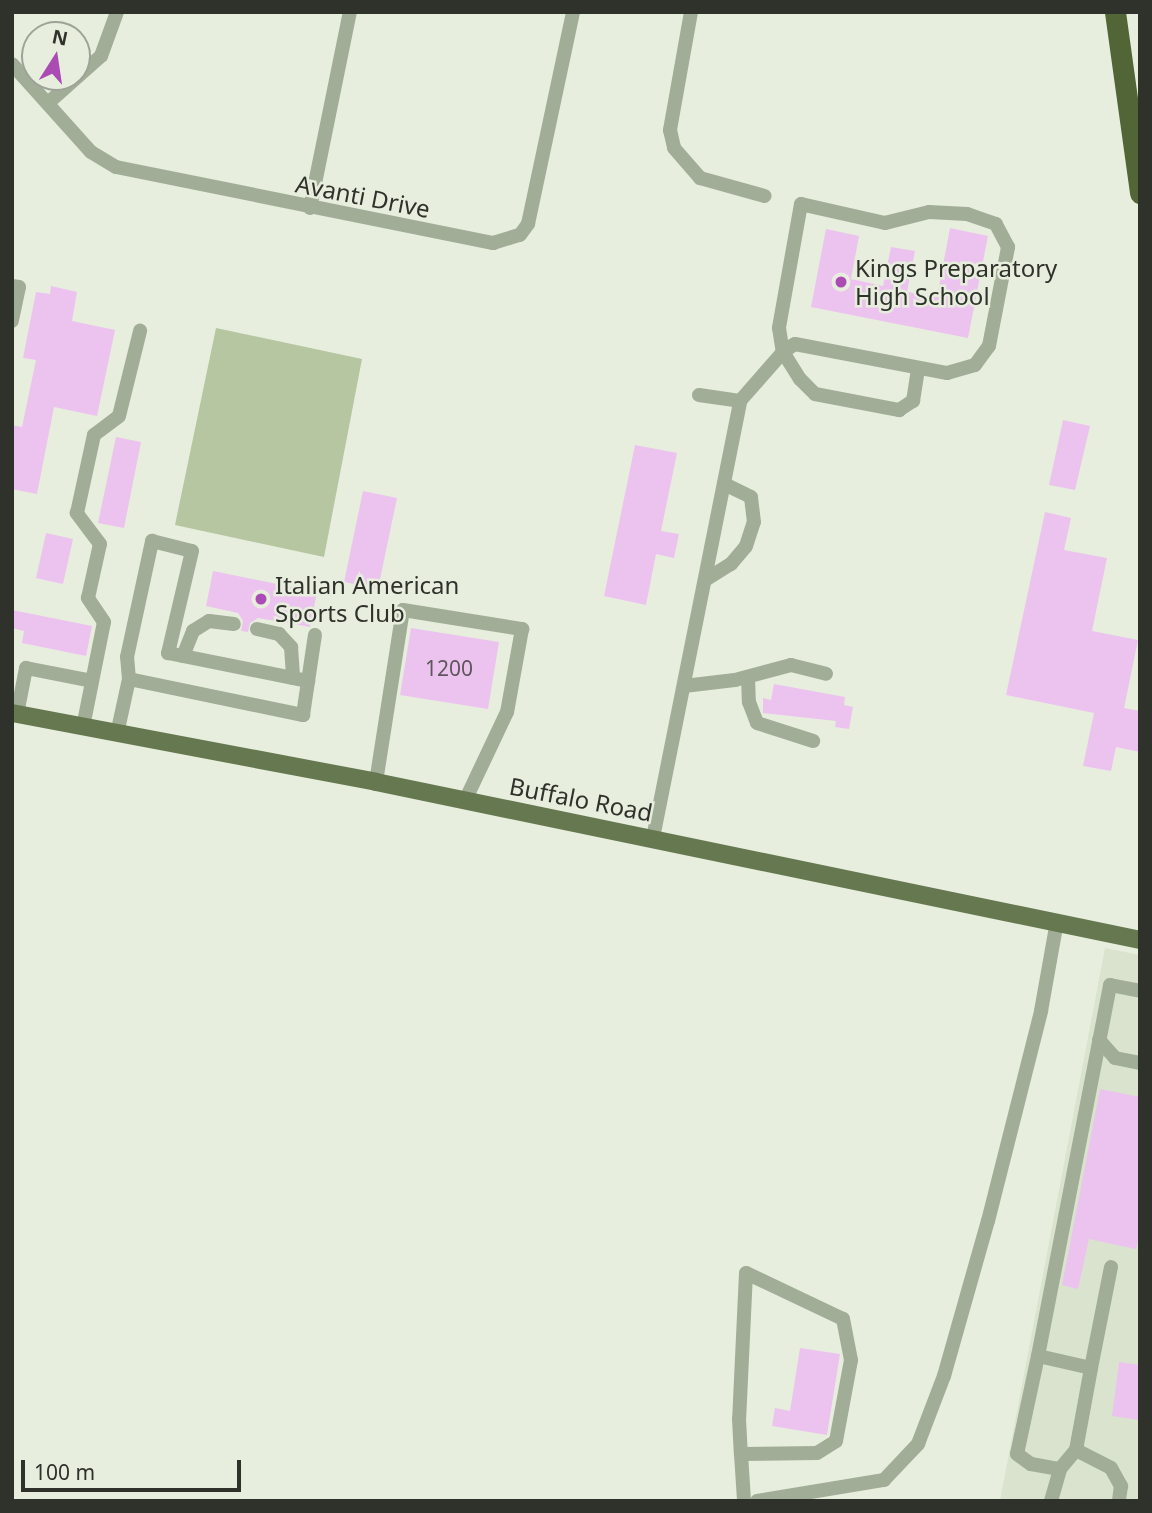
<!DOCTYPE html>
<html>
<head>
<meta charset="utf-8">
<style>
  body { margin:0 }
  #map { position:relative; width:1152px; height:1513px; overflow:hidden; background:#e7eede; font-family:"Noto Sans",sans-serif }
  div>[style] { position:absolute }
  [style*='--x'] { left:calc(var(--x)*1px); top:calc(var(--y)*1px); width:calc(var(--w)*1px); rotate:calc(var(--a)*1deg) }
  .built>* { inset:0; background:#d9e3cd }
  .green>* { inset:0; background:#b5c6a1 }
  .building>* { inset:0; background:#ecc3ef }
  .minor>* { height:14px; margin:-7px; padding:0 7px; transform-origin:7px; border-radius:7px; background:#a2ad97 }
  .major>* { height:18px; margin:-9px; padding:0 9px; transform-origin:9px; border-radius:9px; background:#667850 }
  .highway>* { height:21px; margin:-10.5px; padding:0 10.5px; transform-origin:10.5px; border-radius:10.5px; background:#516536 }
  .dots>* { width:19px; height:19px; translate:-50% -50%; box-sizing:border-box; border:4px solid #e7eede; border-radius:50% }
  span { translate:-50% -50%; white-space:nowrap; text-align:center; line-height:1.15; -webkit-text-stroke:5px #e7eede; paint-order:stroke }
  .number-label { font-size:21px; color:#5e565c }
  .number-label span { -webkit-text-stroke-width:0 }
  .street-label { font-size:24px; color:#2f322b }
  .poi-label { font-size:24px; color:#2f322b }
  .left { translate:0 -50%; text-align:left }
  .frame { position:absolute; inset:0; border:14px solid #2f322b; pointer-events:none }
  .north { position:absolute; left:21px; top:21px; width:70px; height:70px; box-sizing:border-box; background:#e7eede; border:2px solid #9da396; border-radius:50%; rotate:12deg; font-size:19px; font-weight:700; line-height:28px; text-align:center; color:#2f322b }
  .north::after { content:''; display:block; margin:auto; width:24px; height:32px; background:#ab4bb4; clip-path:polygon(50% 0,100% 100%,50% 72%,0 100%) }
  .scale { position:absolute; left:21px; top:1460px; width:220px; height:32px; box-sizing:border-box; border:4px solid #2f322b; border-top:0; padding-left:9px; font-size:21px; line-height:24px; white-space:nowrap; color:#2f322b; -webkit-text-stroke:5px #e7eede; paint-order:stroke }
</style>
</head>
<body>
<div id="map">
  <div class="built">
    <i style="clip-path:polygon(1105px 948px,1140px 955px,1140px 1501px,1000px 1501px)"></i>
  </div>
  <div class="green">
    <i style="clip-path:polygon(216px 328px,362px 359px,324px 557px,175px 525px)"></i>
  </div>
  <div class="building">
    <i style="clip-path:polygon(950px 228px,988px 236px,968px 338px,811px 307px,826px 229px,859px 236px,851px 279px,883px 286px,891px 247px,915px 251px,907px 292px,937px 297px)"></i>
    <i style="clip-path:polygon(51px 286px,77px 292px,72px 321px,115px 330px,97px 416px,54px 407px,37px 494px,12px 489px,12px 425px,22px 427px,36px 360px,23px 358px,36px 292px,50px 294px)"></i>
    <i style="clip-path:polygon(1063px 420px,1090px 426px,1075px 490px,1049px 485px)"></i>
    <i style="clip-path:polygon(116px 437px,141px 442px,124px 528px,98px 523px)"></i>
    <i style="clip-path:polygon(635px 445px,677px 453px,661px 531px,679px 534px,674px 558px,656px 554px,646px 605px,604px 596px)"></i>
    <i style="clip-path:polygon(363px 491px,397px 498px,378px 589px,344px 582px)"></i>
    <i style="clip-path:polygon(1045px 512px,1071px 518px,1064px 550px,1107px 558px,1092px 631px,1138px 640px,1124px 708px,1140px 711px,1140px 752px,1116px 747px,1111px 771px,1083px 766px,1094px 713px,1006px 695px)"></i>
    <i style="clip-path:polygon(46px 533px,73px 539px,63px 584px,36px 578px)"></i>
    <i style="clip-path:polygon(213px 571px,317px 592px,310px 627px,258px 618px,250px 623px,248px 632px,241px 631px,243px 621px,238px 613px,206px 606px)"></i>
    <i style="clip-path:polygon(12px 610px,92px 626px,86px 656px,22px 643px,24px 631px,12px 628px)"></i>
    <i style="clip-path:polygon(411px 628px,499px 642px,488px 709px,400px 695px)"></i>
    <i style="clip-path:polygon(774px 684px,845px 697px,844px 705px,853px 707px,849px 729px,835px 727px,836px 721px,763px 713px,763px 698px,771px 700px)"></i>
    <i style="clip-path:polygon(1100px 1089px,1140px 1097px,1140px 1232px,1136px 1249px,1089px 1239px,1078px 1289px,1062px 1285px)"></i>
    <i style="clip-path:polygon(800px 1348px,840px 1354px,827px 1435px,772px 1426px,775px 1408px,790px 1411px)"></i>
    <i style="clip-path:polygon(1119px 1362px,1140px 1365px,1140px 1420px,1112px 1416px)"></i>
  </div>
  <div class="minor">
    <i style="--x:691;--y:12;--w:120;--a:100.1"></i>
    <i style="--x:670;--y:130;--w:18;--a:77"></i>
    <i style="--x:674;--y:148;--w:40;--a:49"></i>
    <i style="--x:700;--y:178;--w:67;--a:15.5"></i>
    <i style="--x:12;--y:64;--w:118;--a:48.1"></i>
    <i style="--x:91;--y:152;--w:29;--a:31"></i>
    <i style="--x:116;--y:167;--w:385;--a:11.4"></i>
    <i style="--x:493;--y:243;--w:28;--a:-17"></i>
    <i style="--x:520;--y:235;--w:14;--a:-54"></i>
    <i style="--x:528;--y:224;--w:217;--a:-78"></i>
    <i style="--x:48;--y:103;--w:71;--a:-41.6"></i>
    <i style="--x:101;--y:56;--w:47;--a:-70"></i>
    <i style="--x:310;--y:208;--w:200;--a:-78.5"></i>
    <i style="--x:12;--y:286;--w:7;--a:8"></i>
    <i style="--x:19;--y:287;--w:35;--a:102"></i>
    <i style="--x:699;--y:395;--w:41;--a:8.3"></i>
    <i style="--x:705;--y:580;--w:31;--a:-32"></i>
    <i style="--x:731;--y:564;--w:23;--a:-50"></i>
    <i style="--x:746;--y:546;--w:25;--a:-72"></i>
    <i style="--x:754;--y:522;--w:25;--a:-97"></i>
    <i style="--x:751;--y:497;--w:30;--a:-154"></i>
    <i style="--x:257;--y:629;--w:23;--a:13"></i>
    <i style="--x:279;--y:634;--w:18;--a:47"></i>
    <i style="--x:291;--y:647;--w:31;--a:86"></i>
    <i style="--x:183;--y:656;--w:27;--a:-68"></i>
    <i style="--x:193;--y:631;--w:19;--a:-32"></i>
    <i style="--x:209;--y:621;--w:25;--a:7"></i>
    <i style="--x:748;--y:677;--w:25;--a:88"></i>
    <i style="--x:749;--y:702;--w:22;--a:69"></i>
    <i style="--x:757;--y:723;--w:59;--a:17.8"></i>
    <i style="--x:129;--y:679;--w:22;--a:-95"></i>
    <i style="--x:127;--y:657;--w:119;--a:-77.8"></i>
    <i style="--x:152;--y:541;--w:41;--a:14"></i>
    <i style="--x:192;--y:551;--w:105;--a:103.2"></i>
    <i style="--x:168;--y:653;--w:143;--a:11.3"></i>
    <i style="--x:684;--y:686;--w:51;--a:-6.7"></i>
    <i style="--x:735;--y:680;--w:58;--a:-15"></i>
    <i style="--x:791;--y:665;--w:36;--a:14"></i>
    <i style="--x:17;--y:714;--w:47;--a:-78.9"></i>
    <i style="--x:26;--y:668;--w:67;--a:11.1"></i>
    <i style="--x:83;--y:727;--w:107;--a:-78.7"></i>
    <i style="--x:104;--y:622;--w:29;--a:-124"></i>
    <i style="--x:88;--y:598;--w:55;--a:-77.5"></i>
    <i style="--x:100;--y:544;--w:39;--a:-127"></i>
    <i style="--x:77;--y:513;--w:80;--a:-77.7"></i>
    <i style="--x:94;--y:435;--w:31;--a:-37"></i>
    <i style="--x:119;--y:416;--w:88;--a:-76.1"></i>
    <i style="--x:117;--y:734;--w:56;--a:-77.7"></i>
    <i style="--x:129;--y:679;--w:178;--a:11.7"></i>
    <i style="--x:303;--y:715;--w:81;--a:-81.5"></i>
    <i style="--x:376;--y:782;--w:174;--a:-81.1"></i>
    <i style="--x:403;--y:610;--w:121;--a:9.1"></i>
    <i style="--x:522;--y:629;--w:84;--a:100.2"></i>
    <i style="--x:507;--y:712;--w:98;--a:115.3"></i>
    <i style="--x:653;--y:838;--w:446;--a:-78.7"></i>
    <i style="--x:740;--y:401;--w:65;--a:-48.7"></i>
    <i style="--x:783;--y:352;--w:14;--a:-34"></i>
    <i style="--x:795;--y:344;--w:155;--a:10.8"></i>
    <i style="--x:947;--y:373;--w:29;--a:-16"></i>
    <i style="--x:975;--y:365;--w:24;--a:-54"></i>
    <i style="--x:989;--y:346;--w:101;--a:-79.1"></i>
    <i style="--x:1008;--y:247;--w:26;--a:-118"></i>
    <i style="--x:996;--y:224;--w:31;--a:-161"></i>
    <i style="--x:967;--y:214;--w:38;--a:-177"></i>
    <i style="--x:929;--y:212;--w:45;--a:166"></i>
    <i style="--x:885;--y:223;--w:86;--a:-167.3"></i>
    <i style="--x:801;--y:204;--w:126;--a:100.1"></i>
    <i style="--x:779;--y:328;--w:24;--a:81"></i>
    <i style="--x:783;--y:352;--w:32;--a:58"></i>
    <i style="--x:800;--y:379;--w:21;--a:45"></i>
    <i style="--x:815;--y:394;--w:86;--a:10.8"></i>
    <i style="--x:899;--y:410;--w:17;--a:-33"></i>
    <i style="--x:913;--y:401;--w:32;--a:-81"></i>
    <i style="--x:1099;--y:1040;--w:24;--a:48"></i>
    <i style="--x:1115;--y:1058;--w:25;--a:11"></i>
    <i style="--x:1111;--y:1267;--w:103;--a:101.2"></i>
    <i style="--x:1091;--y:1368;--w:54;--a:-167.2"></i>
    <i style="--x:1038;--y:1356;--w:378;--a:-79"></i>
    <i style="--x:1110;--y:985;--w:31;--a:11"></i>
    <i style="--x:1038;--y:1356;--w:100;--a:102.1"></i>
    <i style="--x:1017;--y:1454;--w:17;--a:36"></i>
    <i style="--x:1031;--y:1464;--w:29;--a:10"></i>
    <i style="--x:1076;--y:1450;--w:39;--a:27"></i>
    <i style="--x:1111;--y:1468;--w:21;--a:61"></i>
    <i style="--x:1121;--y:1486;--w:15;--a:98"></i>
    <i style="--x:741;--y:1454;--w:76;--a:-0.8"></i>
    <i style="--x:817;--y:1453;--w:22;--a:-32"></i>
    <i style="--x:836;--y:1441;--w:82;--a:-79.5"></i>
    <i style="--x:851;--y:1360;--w:42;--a:-101"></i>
    <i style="--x:843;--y:1319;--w:107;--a:-154.6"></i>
    <i style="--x:746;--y:1273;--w:146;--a:92.7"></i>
    <i style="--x:739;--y:1419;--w:35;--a:87"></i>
    <i style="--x:741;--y:1454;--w:47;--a:86.3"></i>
    <i style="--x:757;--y:1501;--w:129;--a:-9.4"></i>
    <i style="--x:884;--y:1480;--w:50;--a:-46.6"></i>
    <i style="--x:918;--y:1444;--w:73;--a:-69.1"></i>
    <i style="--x:944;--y:1376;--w:161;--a:-74.2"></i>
    <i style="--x:988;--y:1221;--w:217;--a:-75.8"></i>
    <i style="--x:1041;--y:1011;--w:91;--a:-79.9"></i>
    <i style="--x:1051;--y:1501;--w:33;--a:-74"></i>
    <i style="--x:1060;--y:1469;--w:25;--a:-50"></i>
    <i style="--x:1076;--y:1450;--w:83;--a:-79.6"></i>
  </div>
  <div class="major">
    <i style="--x:12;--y:713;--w:370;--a:10.7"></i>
    <i style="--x:376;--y:782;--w:780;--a:11.68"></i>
  </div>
  <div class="highway">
    <i style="--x:1115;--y:12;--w:183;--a:82.1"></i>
  </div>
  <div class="dots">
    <i style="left:841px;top:282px;background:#ab4bb4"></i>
    <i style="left:261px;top:599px;background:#ab4bb4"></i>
  </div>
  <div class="number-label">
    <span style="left:449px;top:668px">1200</span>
  </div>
  <div class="street-label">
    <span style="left:363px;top:196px;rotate:11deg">Avanti Drive</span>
    <span style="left:581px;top:799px;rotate:11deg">Buffalo Road</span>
  </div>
  <div class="poi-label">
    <span class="left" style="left:855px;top:282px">Kings Preparatory<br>High School</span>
    <span class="left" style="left:275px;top:599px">Italian American<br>Sports Club</span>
  </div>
  <div class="frame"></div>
  <div class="north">N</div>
  <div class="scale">100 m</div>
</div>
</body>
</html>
